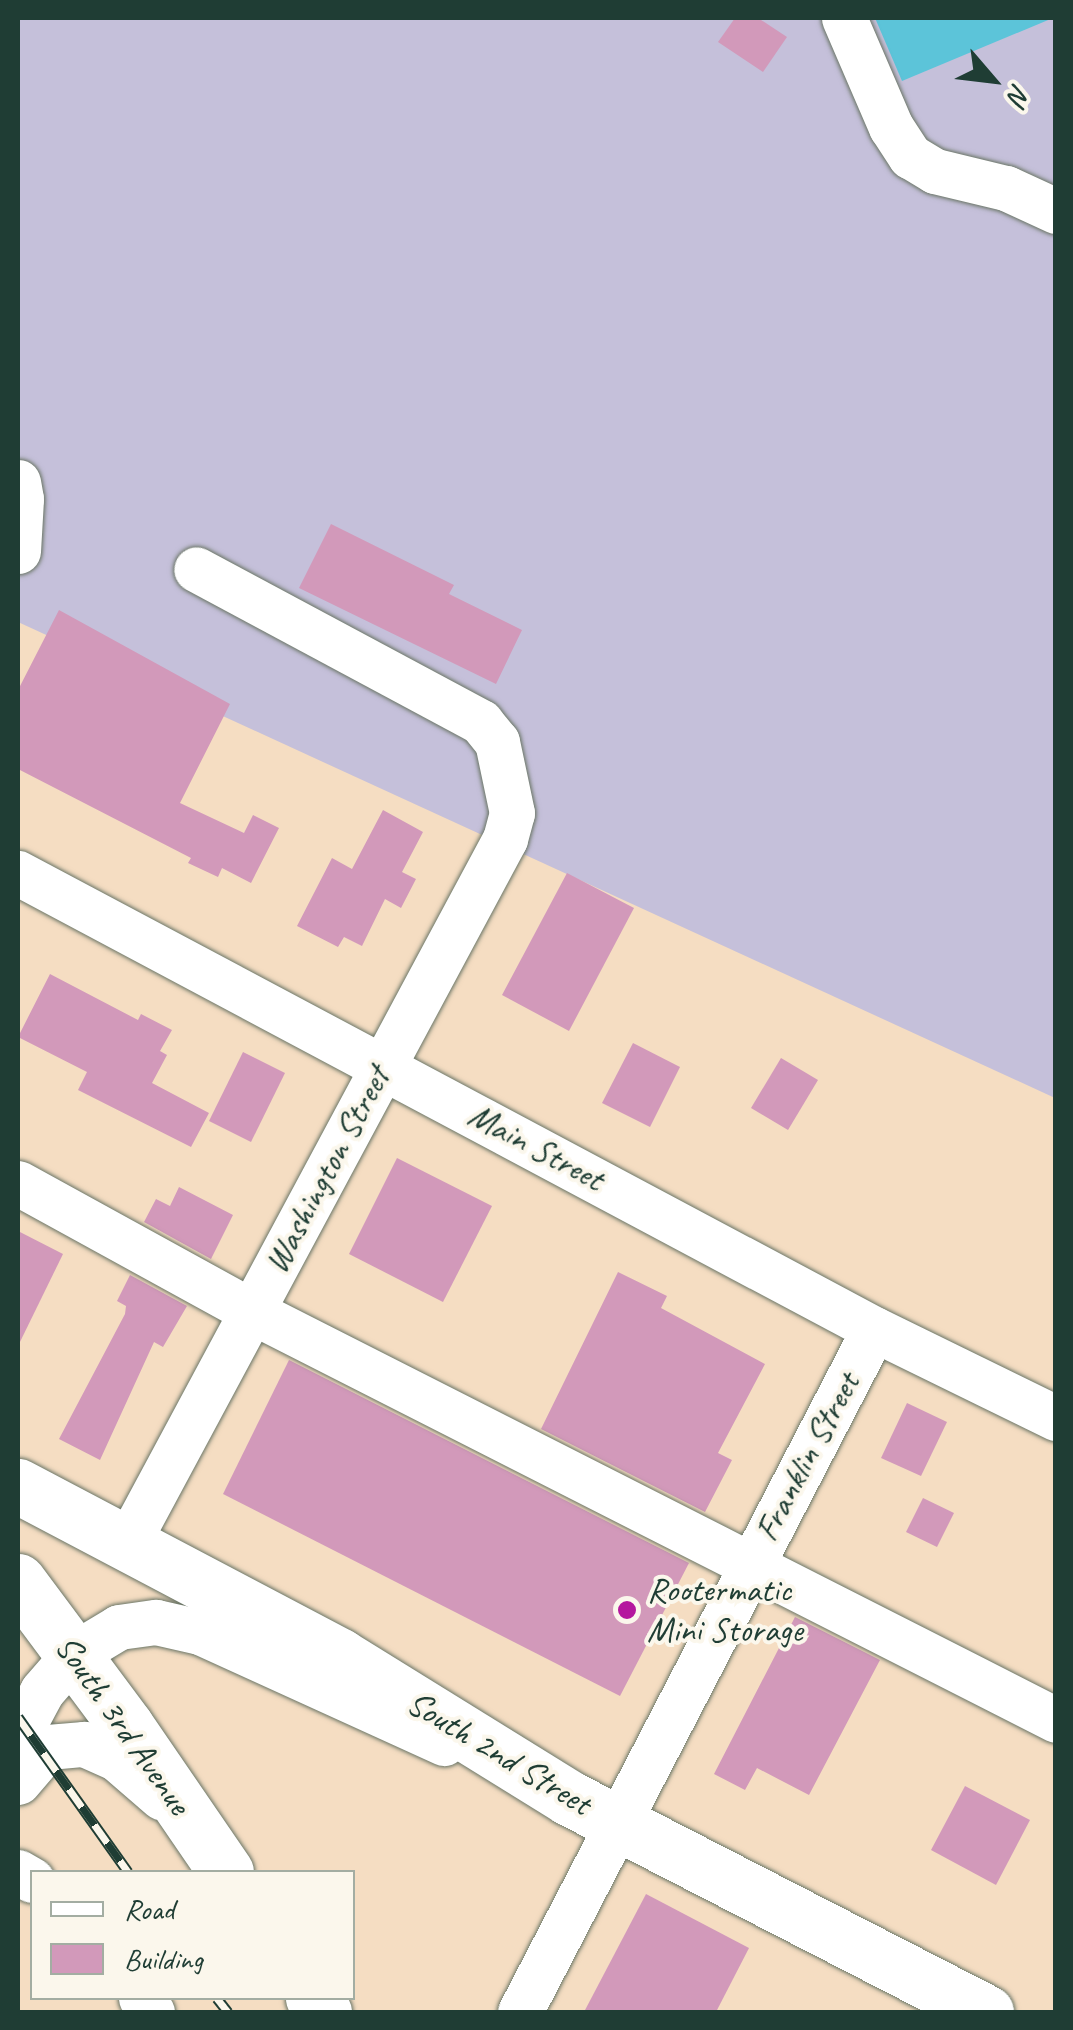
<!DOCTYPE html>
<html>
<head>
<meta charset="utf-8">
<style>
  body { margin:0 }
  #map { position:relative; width:1073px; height:2030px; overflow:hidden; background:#f5ddc2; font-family:Caveat,sans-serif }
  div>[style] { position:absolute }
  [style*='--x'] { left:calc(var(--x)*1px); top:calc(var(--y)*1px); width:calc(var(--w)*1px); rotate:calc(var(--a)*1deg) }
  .industrial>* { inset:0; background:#c5c0da }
  .water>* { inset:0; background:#5cc4d9 }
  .building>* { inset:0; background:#d299ba }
  .roads { filter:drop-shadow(0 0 2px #6a7566) drop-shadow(0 0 2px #6a7566) }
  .minor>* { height:45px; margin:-22.5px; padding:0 22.5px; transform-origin:22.5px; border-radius:22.5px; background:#fff }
  .major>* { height:55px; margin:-27.5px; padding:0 27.5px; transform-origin:27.5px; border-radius:27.5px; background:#fff }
  .rail>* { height:11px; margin-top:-5.5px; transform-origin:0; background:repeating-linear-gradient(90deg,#fbf7ec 0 22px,#1f3d34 0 44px); box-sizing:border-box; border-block:2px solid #1f3d34 }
  .dots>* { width:28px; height:28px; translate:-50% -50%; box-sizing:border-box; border:5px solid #fbf7ec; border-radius:50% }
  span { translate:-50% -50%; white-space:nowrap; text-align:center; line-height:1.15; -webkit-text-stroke:8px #fbf7ec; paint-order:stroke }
  .street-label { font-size:35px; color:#1f3d34 }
  .poi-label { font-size:35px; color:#1f3d34 }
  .left { translate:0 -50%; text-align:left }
  .frame { position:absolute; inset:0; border:20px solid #1f3d34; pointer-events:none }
  .legend { position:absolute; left:30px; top:1870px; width:325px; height:130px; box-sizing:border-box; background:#fbf7ec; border:2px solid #a3ada2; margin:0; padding:12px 18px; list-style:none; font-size:30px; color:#1f3d34 }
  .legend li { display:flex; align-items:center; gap:20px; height:50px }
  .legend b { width:50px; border:2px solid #a3ada2 }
  .north { position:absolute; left:943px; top:30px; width:100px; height:100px; -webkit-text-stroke:8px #fbf7ec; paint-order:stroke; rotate:118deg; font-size:28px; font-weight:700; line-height:40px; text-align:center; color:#1f3d34 }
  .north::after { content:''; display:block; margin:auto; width:35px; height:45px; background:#1f3d34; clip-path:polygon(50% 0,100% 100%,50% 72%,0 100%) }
</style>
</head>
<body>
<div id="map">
  <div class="industrial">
    <i style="clip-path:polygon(18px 18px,1055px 18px,1055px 1098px,18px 622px)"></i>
  </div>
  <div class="water">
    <i style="clip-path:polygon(875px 18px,1053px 18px,902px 81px)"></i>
  </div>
  <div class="building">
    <i style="clip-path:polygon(735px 18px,758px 18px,787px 37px,763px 72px,718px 42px)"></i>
    <i style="clip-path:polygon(331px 524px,454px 585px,449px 594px,522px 630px,496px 684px,299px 588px)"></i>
    <i style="clip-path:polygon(59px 610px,230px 704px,180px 803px,244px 833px,253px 815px,279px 828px,251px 883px,222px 868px,218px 877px,188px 863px,191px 858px,18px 769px,18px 690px)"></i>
    <i style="clip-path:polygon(383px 810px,423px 832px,402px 872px,416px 879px,401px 908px,385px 899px,362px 946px,344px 937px,338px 947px,297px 926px,332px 858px,352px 869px)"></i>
    <i style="clip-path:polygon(567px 873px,634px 908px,569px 1031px,502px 995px)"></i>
    <i style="clip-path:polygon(50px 974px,138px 1020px,141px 1014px,172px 1030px,160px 1051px,167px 1055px,152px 1083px,209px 1113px,191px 1147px,78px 1090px,87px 1072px,18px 1037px)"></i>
    <i style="clip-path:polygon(633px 1043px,680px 1067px,650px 1127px,602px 1103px)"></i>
    <i style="clip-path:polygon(243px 1052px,285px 1073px,251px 1142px,209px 1121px)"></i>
    <i style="clip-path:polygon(781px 1058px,818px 1080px,788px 1130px,751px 1108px)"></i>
    <i style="clip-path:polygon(397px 1158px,492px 1206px,443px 1302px,349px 1254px)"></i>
    <i style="clip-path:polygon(179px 1187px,233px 1215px,211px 1259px,144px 1222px,156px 1199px,170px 1206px)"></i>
    <i style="clip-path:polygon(18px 1231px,63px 1254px,18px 1346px)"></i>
    <i style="clip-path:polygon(618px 1272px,667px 1296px,661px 1308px,765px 1364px,718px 1453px,732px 1460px,705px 1512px,541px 1429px)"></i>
    <i style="clip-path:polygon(130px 1275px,187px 1306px,163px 1347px,154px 1342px,100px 1460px,59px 1439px,125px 1314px,126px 1306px,117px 1301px)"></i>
    <i style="clip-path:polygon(289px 1360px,689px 1563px,620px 1696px,223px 1494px)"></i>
    <i style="clip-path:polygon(907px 1403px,947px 1422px,921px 1476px,881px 1458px)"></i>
    <i style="clip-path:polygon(923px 1498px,954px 1513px,937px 1547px,906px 1532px)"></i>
    <i style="clip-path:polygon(795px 1617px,880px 1660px,809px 1795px,757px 1768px,745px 1790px,714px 1774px)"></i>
    <i style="clip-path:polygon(965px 1786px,1030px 1820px,996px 1885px,931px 1850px)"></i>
    <i style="clip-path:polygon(646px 1894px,749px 1948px,716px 2012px,584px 2012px)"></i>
  </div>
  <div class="roads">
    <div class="minor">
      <i style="--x:844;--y:18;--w:119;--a:66.7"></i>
      <i style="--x:891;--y:127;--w:35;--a:57"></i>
      <i style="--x:910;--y:156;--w:29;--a:31"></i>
      <i style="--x:935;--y:171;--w:73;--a:13.5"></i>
      <i style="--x:1006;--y:188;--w:55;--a:24.7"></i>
      <i style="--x:18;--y:482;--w:17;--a:80"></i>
      <i style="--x:21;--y:499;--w:52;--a:93.3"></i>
      <i style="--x:18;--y:873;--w:970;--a:28.04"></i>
      <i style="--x:874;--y:1329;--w:203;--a:26.1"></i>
      <i style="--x:18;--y:1183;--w:266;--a:28.8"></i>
      <i style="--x:251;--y:1311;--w:903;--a:26.93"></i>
      <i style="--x:128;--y:1542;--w:798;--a:-61.8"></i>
      <i style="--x:505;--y:839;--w:27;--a:-75"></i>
      <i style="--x:512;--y:813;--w:73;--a:-101.9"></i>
      <i style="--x:497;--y:742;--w:26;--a:-129"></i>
      <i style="--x:481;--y:722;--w:323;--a:-151.8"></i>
      <i style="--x:18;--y:1736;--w:51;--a:-61.9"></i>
      <i style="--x:42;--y:1691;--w:49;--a:-49.1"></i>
      <i style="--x:74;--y:1654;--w:52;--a:-31"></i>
      <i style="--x:119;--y:1627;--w:37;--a:-8"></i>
      <i style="--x:156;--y:1622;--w:45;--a:12.8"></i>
      <i style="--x:200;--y:1632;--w:268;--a:24.5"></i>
      <i style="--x:18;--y:1782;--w:46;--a:-49.4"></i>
      <i style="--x:48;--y:1747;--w:36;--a:-5"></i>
      <i style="--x:84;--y:1744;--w:35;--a:24"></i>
      <i style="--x:116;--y:1758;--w:60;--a:40.9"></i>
      <i style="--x:18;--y:1872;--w:16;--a:30"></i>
      <i style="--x:141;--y:1998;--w:18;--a:52"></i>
      <i style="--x:520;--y:2012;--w:769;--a:-62.6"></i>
    </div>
    <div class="major">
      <i style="--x:18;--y:1486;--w:364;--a:27.8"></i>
      <i style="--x:340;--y:1656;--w:269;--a:31.8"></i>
      <i style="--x:569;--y:1798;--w:469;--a:27.2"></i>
      <i style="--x:18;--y:1581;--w:181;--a:53.3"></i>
      <i style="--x:126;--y:1726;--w:177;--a:55.6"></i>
      <i style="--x:313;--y:1998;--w:18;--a:52"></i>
    </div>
  </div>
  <div class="rail">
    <i style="--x:18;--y:1717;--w:190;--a:54.6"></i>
    <i style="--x:217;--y:1998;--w:18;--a:52"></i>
  </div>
  <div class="dots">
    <i style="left:627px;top:1610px;background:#b5179e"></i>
  </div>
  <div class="street-label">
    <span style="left:536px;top:1147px;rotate:28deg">Main Street</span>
    <span style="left:327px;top:1170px;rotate:-62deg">Washington Street</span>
    <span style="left:807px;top:1457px;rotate:-62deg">Franklin Street</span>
    <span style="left:123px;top:1725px;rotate:55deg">South 3rd Avenue</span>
    <span style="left:499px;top:1753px;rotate:31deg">South 2nd Street</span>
  </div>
  <div class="poi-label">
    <span class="left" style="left:647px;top:1610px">Rootermatic<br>Mini Storage</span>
  </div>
  <div class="frame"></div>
  <ul class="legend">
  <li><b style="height:12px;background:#fff"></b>Road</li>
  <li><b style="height:28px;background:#d299ba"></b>Building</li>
  </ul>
  <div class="north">N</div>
</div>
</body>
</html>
